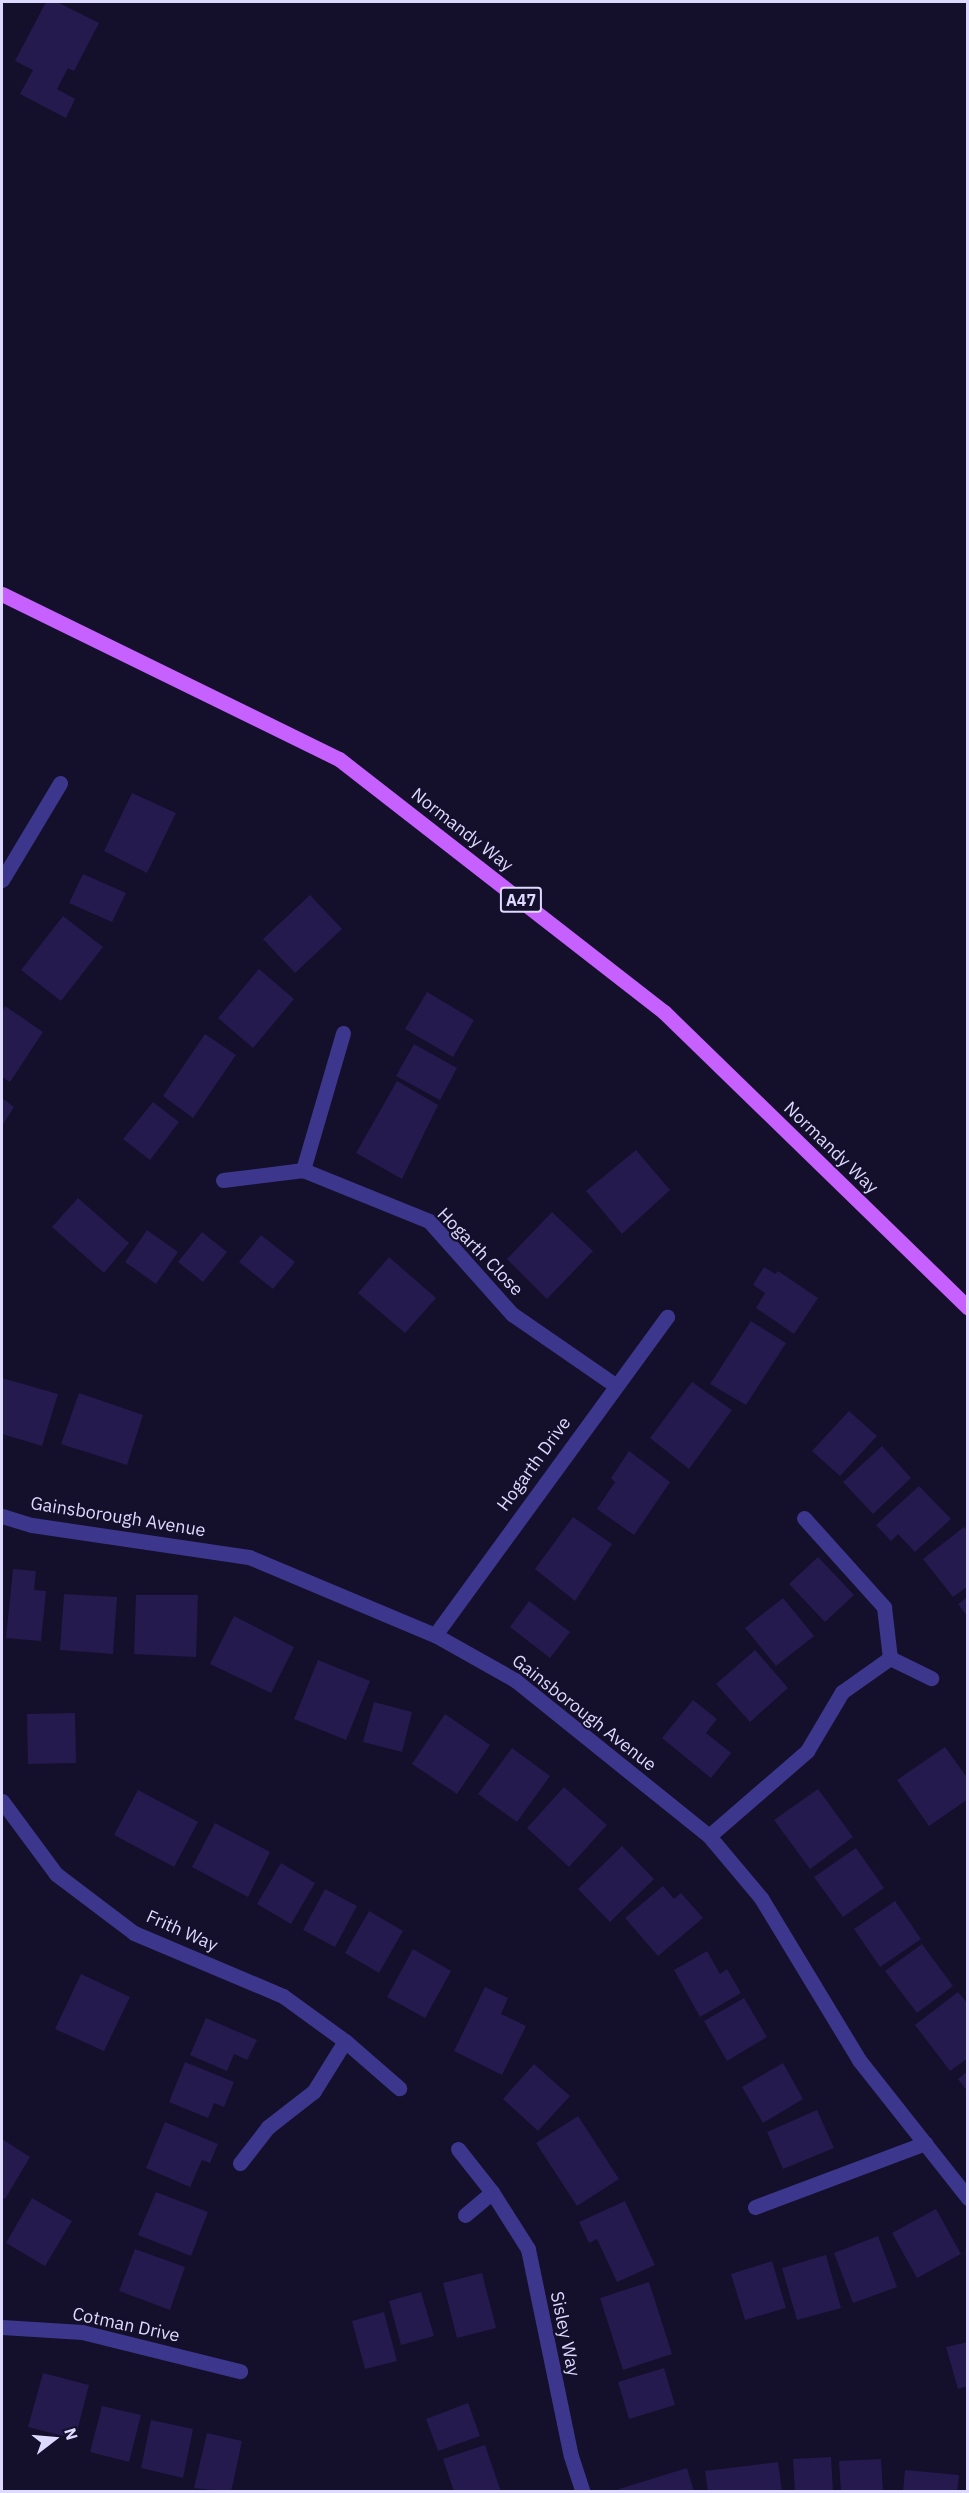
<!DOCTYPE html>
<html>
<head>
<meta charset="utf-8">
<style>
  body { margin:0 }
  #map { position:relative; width:969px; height:2493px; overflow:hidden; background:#140f2b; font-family:"IBM Plex Sans",sans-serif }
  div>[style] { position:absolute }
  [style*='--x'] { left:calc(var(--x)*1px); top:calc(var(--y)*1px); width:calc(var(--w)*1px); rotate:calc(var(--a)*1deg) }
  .building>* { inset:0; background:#251a4d }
  .service>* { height:15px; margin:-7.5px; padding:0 7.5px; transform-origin:7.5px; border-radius:7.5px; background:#3c378d }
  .minor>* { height:15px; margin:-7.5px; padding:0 7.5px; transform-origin:7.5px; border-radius:7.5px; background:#3c378d }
  .primary>* { height:15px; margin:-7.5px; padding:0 7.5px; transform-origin:7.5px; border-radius:7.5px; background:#c660ff }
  span { translate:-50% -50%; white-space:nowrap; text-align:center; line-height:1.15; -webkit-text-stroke:4.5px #140f2b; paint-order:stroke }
  .shield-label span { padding:2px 4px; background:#140f2b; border:2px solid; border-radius:4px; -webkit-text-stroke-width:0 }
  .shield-label { font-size:16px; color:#ded9ff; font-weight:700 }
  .street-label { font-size:18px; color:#ded9ff }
  .frame { position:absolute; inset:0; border:3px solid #ded9ff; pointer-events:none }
  .north { position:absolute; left:24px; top:2409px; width:60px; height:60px; -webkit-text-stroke:4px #140f2b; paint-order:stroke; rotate:74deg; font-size:16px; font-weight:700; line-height:24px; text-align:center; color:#ded9ff }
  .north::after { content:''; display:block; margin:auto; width:21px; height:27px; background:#ded9ff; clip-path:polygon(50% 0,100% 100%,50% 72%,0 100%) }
</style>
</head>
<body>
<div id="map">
  <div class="building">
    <i style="clip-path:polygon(46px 2px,57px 2px,99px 23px,74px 71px,68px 68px,57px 89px,75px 99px,66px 118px,20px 94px,33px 70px,15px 61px)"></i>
    <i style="clip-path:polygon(132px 793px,176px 813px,147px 873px,104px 851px)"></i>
    <i style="clip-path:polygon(83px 874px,126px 893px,112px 922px,69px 903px)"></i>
    <i style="clip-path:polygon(310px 895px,342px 929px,295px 973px,263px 939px)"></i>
    <i style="clip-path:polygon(63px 916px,103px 947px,61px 1001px,21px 970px)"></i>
    <i style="clip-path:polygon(259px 969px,294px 999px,253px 1048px,218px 1018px)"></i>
    <i style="clip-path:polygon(427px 992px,474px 1020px,453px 1057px,405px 1029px)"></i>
    <i style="clip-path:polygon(5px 1006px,43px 1032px,10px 1082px,2px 1077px,2px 1012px)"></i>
    <i style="clip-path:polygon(205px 1034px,236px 1055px,193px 1118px,163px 1096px)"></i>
    <i style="clip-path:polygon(414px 1044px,457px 1068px,440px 1100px,396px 1076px)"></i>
    <i style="clip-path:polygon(397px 1081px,438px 1105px,402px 1179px,356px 1153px)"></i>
    <i style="clip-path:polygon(2px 1098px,14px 1107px,2px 1126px)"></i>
    <i style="clip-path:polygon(153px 1102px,179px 1122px,150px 1160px,123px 1139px)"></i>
    <i style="clip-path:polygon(636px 1150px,670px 1190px,622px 1234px,586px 1191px)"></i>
    <i style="clip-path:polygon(78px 1198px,129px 1243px,104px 1273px,52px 1227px)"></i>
    <i style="clip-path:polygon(552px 1212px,593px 1251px,547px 1299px,507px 1259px)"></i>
    <i style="clip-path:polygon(147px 1230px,178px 1252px,156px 1284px,125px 1262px)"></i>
    <i style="clip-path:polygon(202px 1232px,227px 1252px,203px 1282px,178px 1262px)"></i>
    <i style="clip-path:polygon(261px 1235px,295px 1262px,273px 1289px,239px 1262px)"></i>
    <i style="clip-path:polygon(389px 1257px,436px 1298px,405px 1333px,358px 1293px)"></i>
    <i style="clip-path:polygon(764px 1267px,775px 1274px,778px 1271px,818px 1298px,794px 1334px,756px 1308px,765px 1293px,753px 1285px)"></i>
    <i style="clip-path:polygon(751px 1321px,786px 1343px,746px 1405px,710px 1384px)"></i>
    <i style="clip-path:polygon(2px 1378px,58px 1394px,42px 1446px,2px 1434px)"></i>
    <i style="clip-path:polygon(692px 1382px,732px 1410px,689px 1469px,650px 1438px)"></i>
    <i style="clip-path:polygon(79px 1393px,143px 1415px,127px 1465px,61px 1444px)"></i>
    <i style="clip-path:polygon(849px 1411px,877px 1436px,840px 1476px,812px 1451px)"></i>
    <i style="clip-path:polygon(882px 1446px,911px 1478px,873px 1514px,843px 1482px)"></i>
    <i style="clip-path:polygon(629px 1451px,670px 1482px,634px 1535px,597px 1509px,615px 1482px,611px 1478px)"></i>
    <i style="clip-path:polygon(919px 1486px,951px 1519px,915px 1552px,898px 1534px,891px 1541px,876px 1525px)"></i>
    <i style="clip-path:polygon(573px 1517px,612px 1544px,575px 1601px,535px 1569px)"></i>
    <i style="clip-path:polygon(964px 1527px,968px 1531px,968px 1586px,953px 1597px,923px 1559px)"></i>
    <i style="clip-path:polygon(818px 1557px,854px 1595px,825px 1622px,789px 1584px)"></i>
    <i style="clip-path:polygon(13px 1569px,36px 1571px,34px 1590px,46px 1591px,41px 1641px,6px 1638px)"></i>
    <i style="clip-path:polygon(64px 1594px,117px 1597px,113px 1654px,60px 1650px)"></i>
    <i style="clip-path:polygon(136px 1595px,198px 1595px,196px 1657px,134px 1654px)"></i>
    <i style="clip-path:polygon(968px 1597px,968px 1617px,958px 1604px)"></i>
    <i style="clip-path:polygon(783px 1598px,814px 1636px,776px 1666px,745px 1628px)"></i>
    <i style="clip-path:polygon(529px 1601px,570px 1632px,550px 1658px,510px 1627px)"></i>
    <i style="clip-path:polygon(234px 1616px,294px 1647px,271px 1693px,210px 1664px)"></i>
    <i style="clip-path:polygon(755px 1650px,788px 1688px,750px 1722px,716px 1684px)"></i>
    <i style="clip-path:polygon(318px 1660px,370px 1681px,346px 1740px,294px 1719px)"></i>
    <i style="clip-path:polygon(693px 1700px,717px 1719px,706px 1733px,731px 1753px,711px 1778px,662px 1738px)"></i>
    <i style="clip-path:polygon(374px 1702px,412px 1712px,402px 1752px,363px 1742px)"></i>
    <i style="clip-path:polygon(75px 1713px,76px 1763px,28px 1764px,27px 1714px)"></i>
    <i style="clip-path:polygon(445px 1714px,490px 1745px,457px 1794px,412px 1764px)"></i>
    <i style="clip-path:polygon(945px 1747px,968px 1779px,968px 1799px,929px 1826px,897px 1780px)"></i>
    <i style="clip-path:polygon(512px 1748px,550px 1776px,517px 1822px,478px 1794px)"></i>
    <i style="clip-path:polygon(564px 1787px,607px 1825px,569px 1867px,527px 1828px)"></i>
    <i style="clip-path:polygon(818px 1789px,853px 1837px,810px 1869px,774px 1820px)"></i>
    <i style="clip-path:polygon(138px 1790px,198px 1822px,174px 1867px,114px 1835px)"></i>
    <i style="clip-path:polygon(215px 1823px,270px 1852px,248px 1897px,192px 1867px)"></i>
    <i style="clip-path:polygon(622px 1846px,654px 1879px,610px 1922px,578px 1889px)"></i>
    <i style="clip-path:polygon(856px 1848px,884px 1888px,843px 1917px,814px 1877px)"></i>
    <i style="clip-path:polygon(281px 1863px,315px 1883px,291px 1924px,257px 1904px)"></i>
    <i style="clip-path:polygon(663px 1886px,674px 1899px,681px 1893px,703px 1918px,658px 1956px,625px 1918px)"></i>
    <i style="clip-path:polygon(325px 1889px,357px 1906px,335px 1947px,303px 1930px)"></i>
    <i style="clip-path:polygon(895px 1901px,921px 1939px,880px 1967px,854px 1929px)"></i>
    <i style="clip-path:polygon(369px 1911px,403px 1931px,379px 1973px,345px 1953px)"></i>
    <i style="clip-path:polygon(922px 1944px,953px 1986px,917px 2013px,885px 1971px)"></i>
    <i style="clip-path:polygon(413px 1949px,451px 1971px,425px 2018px,387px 1997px)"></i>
    <i style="clip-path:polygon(707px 1951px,720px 1974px,727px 1969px,741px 1993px,700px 2017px,674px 1970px)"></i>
    <i style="clip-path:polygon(81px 1974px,130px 1997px,104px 2051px,55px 2029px)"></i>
    <i style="clip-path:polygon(485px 1987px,508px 1998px,501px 2014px,526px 2026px,502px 2075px,454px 2051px)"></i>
    <i style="clip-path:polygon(958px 1992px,968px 2004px,968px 2058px,950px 2071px,915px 2025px)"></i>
    <i style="clip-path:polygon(744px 1998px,767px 2037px,727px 2061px,704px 2021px)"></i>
    <i style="clip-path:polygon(206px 2018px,257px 2040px,247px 2060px,234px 2054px,227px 2071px,190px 2055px)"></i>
    <i style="clip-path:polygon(185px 2062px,234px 2082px,224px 2107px,214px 2103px,208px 2118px,169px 2102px)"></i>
    <i style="clip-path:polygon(783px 2063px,803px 2099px,763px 2123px,742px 2087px)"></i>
    <i style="clip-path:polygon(534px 2064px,570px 2096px,538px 2131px,503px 2099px)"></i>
    <i style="clip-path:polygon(968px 2071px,968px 2092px,958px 2079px)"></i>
    <i style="clip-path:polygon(817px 2110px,834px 2148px,783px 2169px,767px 2132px)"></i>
    <i style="clip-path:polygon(578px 2116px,619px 2179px,577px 2206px,536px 2143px)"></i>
    <i style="clip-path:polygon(165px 2122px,218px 2144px,210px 2163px,202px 2160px,190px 2187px,146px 2168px)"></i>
    <i style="clip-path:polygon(2px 2139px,30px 2157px,5px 2199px,2px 2197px)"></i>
    <i style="clip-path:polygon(156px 2192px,208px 2212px,191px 2256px,138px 2235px)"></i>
    <i style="clip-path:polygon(32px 2198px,72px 2221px,45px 2266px,6px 2243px)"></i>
    <i style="clip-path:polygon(625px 2201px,655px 2265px,617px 2282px,597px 2239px,589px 2243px,579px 2222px)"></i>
    <i style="clip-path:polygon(936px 2209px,961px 2254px,917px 2278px,892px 2233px)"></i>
    <i style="clip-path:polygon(878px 2236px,897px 2287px,853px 2303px,834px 2253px)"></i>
    <i style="clip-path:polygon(135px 2249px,185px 2267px,170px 2310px,119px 2291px)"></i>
    <i style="clip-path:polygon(826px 2255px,841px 2308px,797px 2320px,782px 2268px)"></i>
    <i style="clip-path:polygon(772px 2261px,786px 2308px,745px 2320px,731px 2274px)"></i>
    <i style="clip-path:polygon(482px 2273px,496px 2328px,457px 2338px,443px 2283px)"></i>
    <i style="clip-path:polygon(649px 2282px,672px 2354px,623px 2370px,600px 2298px)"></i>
    <i style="clip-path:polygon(421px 2292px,434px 2336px,401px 2345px,389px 2301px)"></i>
    <i style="clip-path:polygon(384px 2312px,397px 2361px,365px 2369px,352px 2321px)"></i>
    <i style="clip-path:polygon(968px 2342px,968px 2386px,958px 2389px,946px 2347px)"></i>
    <i style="clip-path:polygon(664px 2368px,675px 2405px,629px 2419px,618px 2382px)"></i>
    <i style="clip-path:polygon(43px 2373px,89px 2385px,75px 2439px,28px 2427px)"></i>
    <i style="clip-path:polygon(468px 2403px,480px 2436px,438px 2451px,426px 2419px)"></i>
    <i style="clip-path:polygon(102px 2406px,141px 2415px,129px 2462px,90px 2452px)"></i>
    <i style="clip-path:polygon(151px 2420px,193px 2429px,183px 2478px,141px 2468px)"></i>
    <i style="clip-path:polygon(207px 2433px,242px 2441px,231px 2492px,194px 2488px)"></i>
    <i style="clip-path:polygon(485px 2445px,501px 2492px,454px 2492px,443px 2459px)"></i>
    <i style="clip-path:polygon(831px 2457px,833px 2492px,795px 2492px,793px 2459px)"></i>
    <i style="clip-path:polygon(881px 2459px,883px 2492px,841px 2492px,839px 2461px)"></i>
    <i style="clip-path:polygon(778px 2462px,782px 2492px,708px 2492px,705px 2471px)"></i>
    <i style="clip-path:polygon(687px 2468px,694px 2492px,620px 2492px,619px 2489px)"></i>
    <i style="clip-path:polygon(905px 2470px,959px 2475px,957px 2492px,903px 2492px)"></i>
  </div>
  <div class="service">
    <i style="--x:804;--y:1518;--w:120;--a:48"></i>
    <i style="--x:240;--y:2163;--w:46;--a:-52.1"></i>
    <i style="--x:268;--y:2127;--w:58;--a:-38"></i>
    <i style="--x:755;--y:2207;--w:182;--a:-20.6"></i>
  </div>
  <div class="minor">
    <i style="--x:2;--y:880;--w:113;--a:-59.1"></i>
    <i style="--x:343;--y:1033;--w:143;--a:106.3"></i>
    <i style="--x:303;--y:1170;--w:136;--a:22"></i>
    <i style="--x:429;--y:1221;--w:125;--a:48.3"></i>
    <i style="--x:512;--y:1314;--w:125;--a:34.6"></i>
    <i style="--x:223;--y:1180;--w:81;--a:-7.1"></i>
    <i style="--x:2;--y:1516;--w:31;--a:17"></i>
    <i style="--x:32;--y:1525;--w:219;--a:8.4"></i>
    <i style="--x:249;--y:1557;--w:202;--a:22.8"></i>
    <i style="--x:435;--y:1635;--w:92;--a:29.4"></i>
    <i style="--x:515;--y:1680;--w:249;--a:38.8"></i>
    <i style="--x:709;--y:1836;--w:81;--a:50"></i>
    <i style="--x:761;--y:1898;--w:189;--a:58.8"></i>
    <i style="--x:859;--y:2060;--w:176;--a:51.7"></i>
    <i style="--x:435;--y:1635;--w:394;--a:-53.9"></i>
    <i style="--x:890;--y:1658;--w:46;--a:26"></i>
    <i style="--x:2;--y:1801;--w:91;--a:53.5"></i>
    <i style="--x:56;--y:1874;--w:98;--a:37.1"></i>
    <i style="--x:134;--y:1933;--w:162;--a:22.9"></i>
    <i style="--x:283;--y:1996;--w:77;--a:36"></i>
    <i style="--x:345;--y:2041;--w:59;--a:121.8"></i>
    <i style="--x:709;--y:1836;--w:130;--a:-40.9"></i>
    <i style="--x:807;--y:1751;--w:69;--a:-59.3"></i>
    <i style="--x:842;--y:1692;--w:59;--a:-35.3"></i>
    <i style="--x:890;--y:1658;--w:51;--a:-96.7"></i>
    <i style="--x:345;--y:2041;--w:72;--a:41"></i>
    <i style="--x:458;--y:2149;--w:55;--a:51.7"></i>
    <i style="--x:465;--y:2215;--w:35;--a:-40"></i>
    <i style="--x:492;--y:2192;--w:67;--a:57.7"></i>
    <i style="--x:528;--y:2249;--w:211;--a:78.3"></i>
    <i style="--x:571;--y:2456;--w:38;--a:72"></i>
    <i style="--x:2;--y:2327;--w:80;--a:3.6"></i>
    <i style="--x:82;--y:2332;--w:163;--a:13.9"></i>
  </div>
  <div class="primary">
    <i style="--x:2;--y:594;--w:375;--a:26.1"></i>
    <i style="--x:339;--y:759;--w:412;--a:37.9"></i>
    <i style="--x:664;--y:1012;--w:424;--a:44.2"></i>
  </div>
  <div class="shield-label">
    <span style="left:521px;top:900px">A47</span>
  </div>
  <div class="street-label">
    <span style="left:462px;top:830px;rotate:38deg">Normandy Way</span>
    <span style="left:831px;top:1148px;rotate:44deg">Normandy Way</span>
    <span style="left:480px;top:1252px;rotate:46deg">Hogarth Close</span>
    <span style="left:534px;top:1464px;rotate:-54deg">Hogarth Drive</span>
    <span style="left:118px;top:1517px;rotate:9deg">Gainsborough Avenue</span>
    <span style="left:584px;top:1713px;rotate:38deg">Gainsborough Avenue</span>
    <span style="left:182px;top:1931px;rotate:24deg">Frith Way</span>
    <span style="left:126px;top:2325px;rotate:12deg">Cotman Drive</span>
    <span style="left:565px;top:2334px;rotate:78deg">Sisley Way</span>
  </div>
  <div class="frame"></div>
  <div class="north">N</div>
</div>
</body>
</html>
